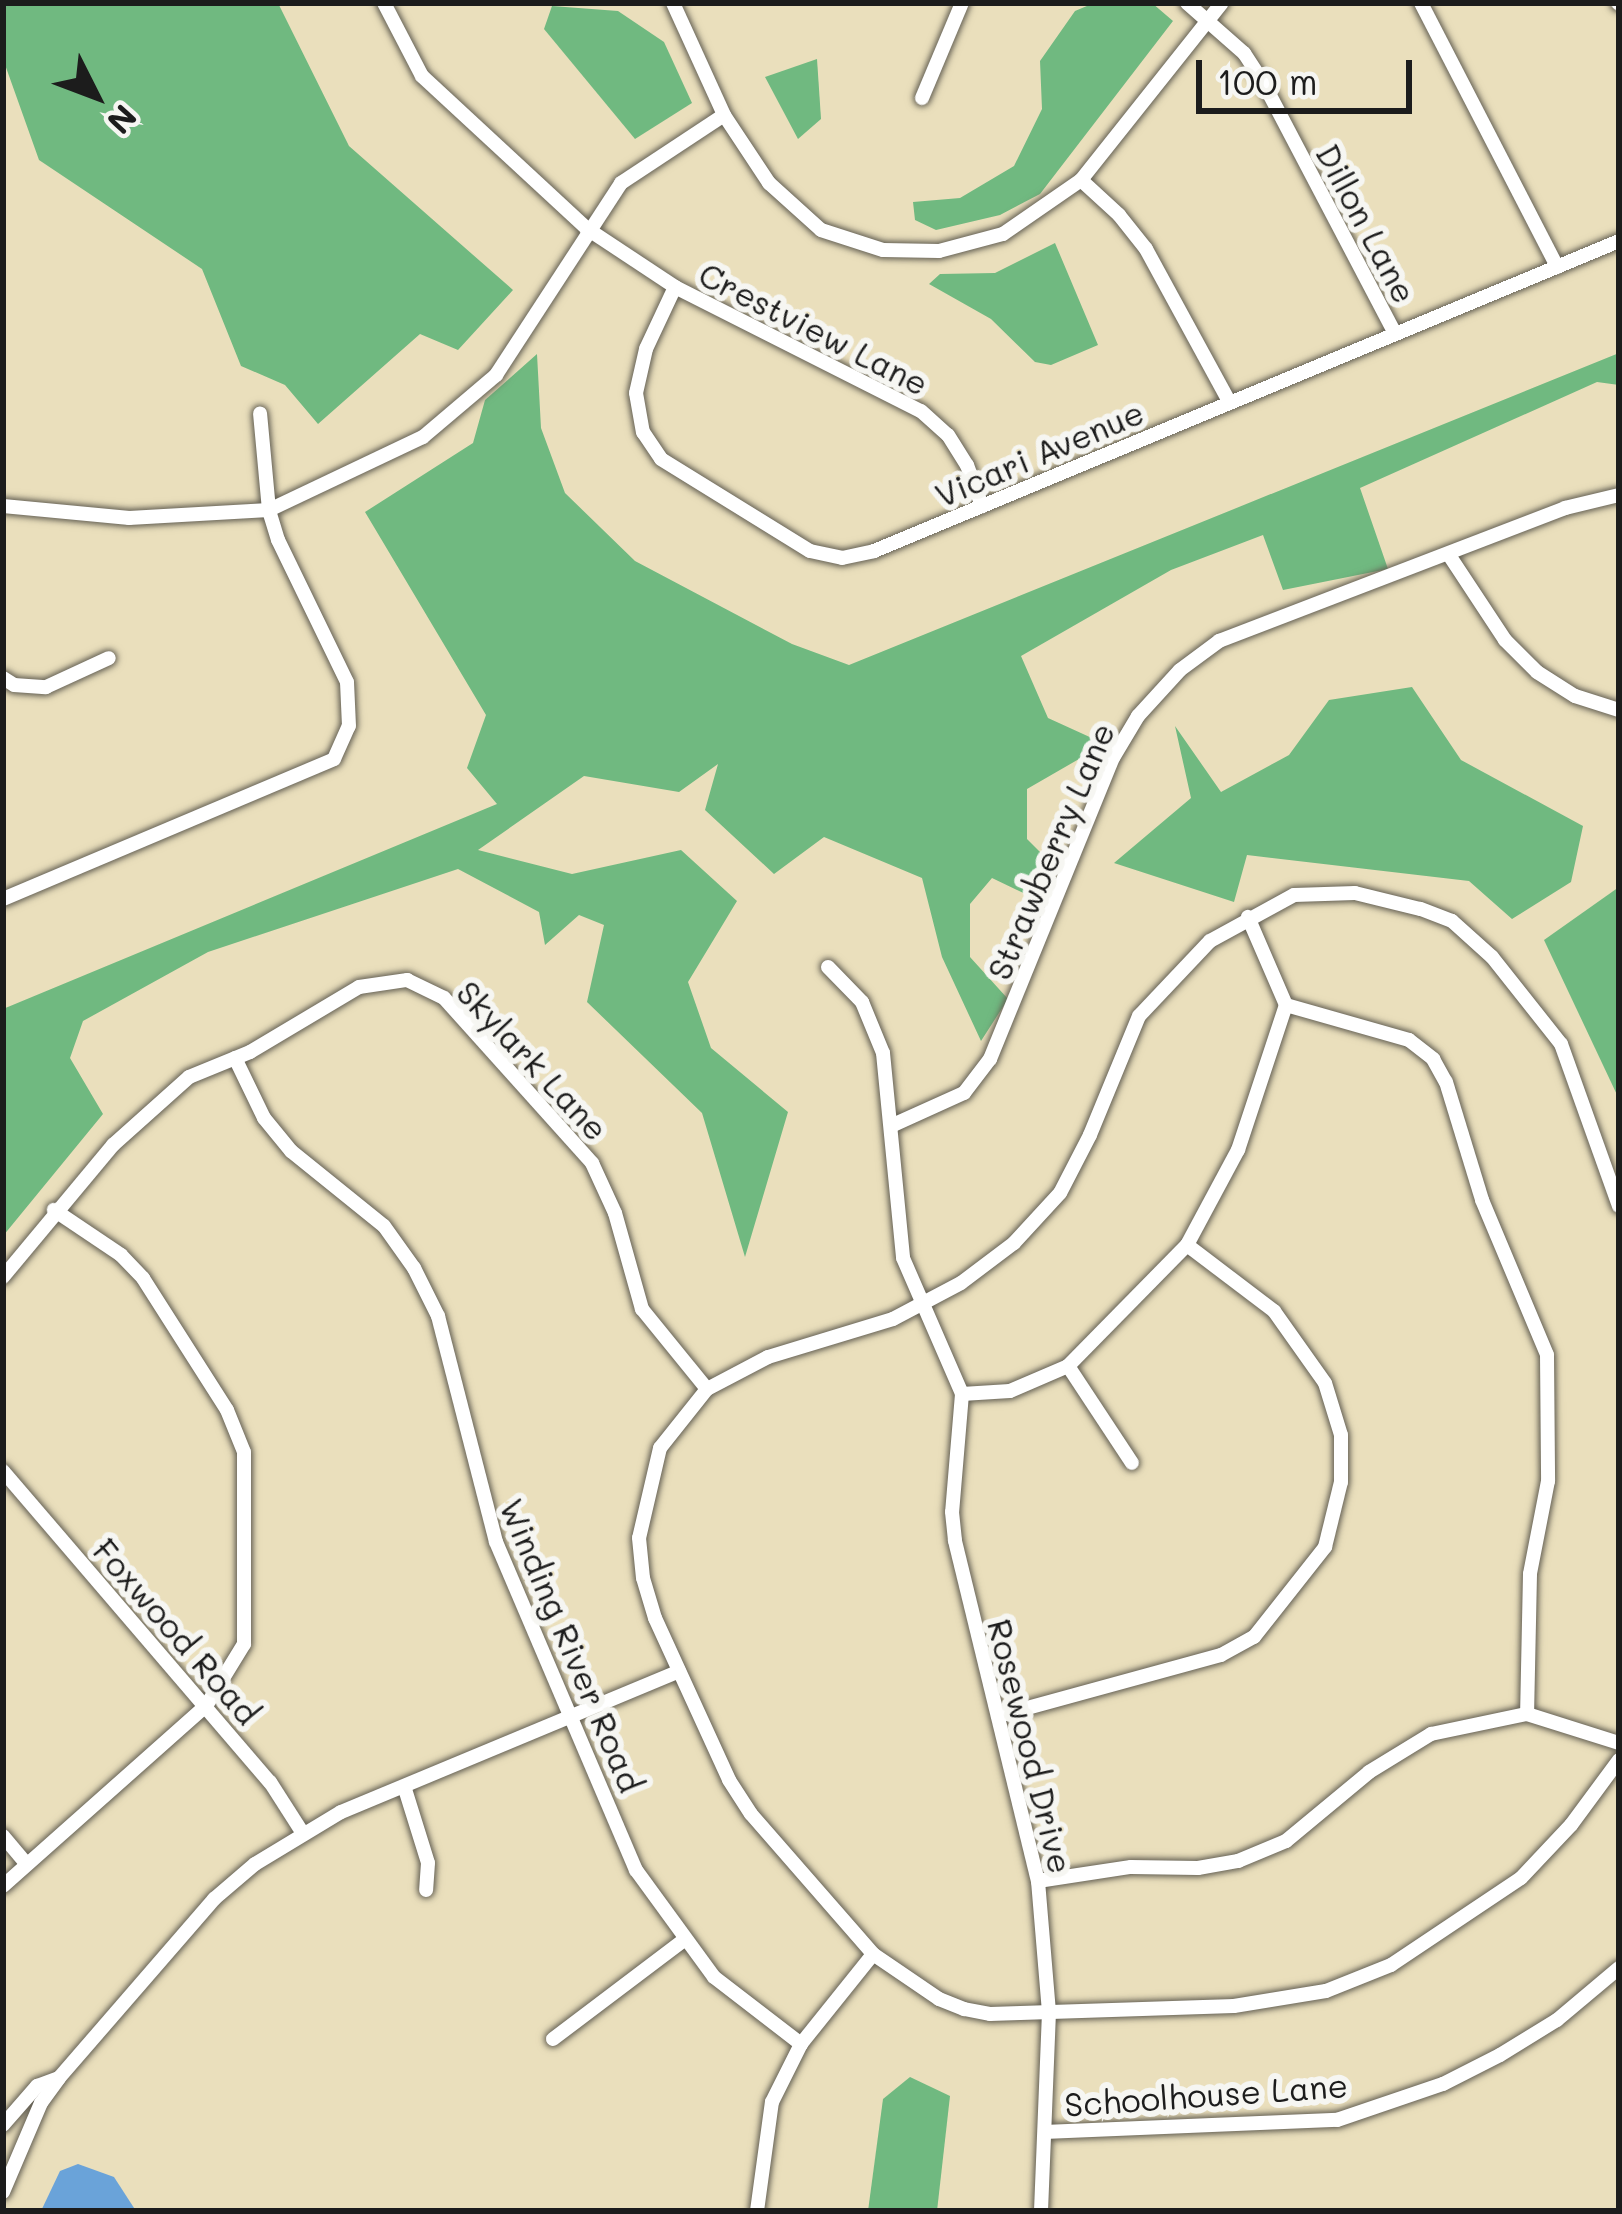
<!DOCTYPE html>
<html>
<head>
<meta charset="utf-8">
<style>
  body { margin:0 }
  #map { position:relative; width:1622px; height:2214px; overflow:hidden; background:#eadfbc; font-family:Mali,sans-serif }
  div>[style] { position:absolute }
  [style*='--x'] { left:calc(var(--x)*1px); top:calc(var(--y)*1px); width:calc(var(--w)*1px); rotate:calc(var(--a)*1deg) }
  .forest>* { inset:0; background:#70b980 }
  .water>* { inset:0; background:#6aa3d9 }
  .roads { filter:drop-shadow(0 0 3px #646054) drop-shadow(0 0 3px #646054) }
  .minor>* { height:14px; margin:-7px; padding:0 7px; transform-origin:7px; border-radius:7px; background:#fff }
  span { translate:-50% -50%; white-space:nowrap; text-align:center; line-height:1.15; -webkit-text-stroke:12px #f6f6f2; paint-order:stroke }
  .street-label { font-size:33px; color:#1c1c1c }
  .frame { position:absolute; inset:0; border:6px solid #1c1c1c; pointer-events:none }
  .north { position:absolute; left:36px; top:36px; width:120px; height:120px; -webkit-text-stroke:9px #f6f6f2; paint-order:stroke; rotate:132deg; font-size:33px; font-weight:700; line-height:48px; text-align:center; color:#1c1c1c }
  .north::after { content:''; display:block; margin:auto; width:42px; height:54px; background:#1c1c1c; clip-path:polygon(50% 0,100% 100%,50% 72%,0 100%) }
  .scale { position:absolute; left:1196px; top:60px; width:216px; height:54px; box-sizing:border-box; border:6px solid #1c1c1c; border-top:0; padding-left:15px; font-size:36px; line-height:42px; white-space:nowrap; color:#1c1c1c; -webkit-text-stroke:9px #f6f6f2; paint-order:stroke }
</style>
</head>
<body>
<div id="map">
  <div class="forest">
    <i style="clip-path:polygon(3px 3px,278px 3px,349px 146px,513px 290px,458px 350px,420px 334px,318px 424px,285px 385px,241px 366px,202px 269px,39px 160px,3px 59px)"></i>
    <i style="clip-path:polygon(1094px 3px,1152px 3px,1173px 21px,1040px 194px,1000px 215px,936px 230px,915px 220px,913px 202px,960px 198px,1014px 166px,1042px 109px,1040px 61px,1075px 11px)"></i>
    <i style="clip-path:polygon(552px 6px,618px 11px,664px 42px,692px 103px,635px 139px,544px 29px)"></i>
    <i style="clip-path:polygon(817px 59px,821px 119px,798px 139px,765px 77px)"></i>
    <i style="clip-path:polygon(1055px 243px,1098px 345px,1051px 365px,1035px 362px,991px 319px,929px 284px,940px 274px,995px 273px)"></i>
    <i style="clip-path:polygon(1619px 353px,1619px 385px,1597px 382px,1360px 488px,1388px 569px,1283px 590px,1263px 535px,1171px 570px,1021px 656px,1048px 718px,1105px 744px,1027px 789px,1027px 839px,1052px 864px,1034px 898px,992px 878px,970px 904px,970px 957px,1008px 999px,981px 1041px,942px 957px,922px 878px,824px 837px,774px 874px,705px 810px,718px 764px,679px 792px,584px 776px,478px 850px,572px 874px,681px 850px,737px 901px,688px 982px,711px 1048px,788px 1112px,745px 1257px,702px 1113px,587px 1002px,604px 925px,579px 915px,545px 945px,539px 912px,458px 869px,208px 952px,83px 1021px,70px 1058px,103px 1114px,3px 1236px,3px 1009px,497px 804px,467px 768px,486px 715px,365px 512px,473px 443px,485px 400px,537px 354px,541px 428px,565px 493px,635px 561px,792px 644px,849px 665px)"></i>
    <i style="clip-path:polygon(1412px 687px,1461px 760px,1583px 826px,1571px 882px,1512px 919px,1469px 881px,1247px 855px,1234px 902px,1114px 863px,1191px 798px,1175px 726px,1221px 792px,1289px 755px,1329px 700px)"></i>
    <i style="clip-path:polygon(1619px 887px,1619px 1099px,1544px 940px)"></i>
    <i style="clip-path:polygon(910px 2077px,950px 2096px,937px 2211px,868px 2211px,883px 2099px)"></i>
  </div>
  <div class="water">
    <i style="clip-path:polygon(78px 2164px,114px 2177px,136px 2211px,41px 2211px,60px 2171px)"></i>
  </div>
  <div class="roads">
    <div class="minor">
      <i style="--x:384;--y:3;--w:82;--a:62.5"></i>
      <i style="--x:422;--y:76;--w:224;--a:42.8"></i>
      <i style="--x:586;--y:228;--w:107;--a:33.5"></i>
      <i style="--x:675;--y:287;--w:275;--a:26.8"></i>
      <i style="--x:921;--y:411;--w:36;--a:42"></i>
      <i style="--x:948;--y:435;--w:36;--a:58"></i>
      <i style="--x:967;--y:465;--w:44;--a:69.9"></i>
      <i style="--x:673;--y:3;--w:123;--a:65.5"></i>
      <i style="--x:724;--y:115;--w:82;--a:56.5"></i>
      <i style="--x:769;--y:183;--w:70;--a:42.1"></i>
      <i style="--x:821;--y:230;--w:65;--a:17.9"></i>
      <i style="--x:883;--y:250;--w:56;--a:1"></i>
      <i style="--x:939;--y:251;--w:66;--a:-14.9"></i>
      <i style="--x:1003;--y:234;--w:95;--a:-34.7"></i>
      <i style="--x:1081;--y:180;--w:226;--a:-51.5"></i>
      <i style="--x:1187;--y:3;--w:76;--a:41.3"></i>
      <i style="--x:1244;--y:53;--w:37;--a:57"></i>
      <i style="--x:1264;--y:84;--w:282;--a:62.3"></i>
      <i style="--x:1421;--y:3;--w:297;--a:62.7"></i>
      <i style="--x:1618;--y:3;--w:1;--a:45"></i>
      <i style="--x:922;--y:98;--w:103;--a:-67.2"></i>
      <i style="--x:1081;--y:180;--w:52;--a:42.6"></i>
      <i style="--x:1119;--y:215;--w:43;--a:51.5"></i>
      <i style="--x:1146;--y:249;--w:175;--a:61.4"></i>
      <i style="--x:675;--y:287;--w:68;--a:115.1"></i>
      <i style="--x:646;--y:349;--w:45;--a:102.8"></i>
      <i style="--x:636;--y:393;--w:40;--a:80"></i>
      <i style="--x:643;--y:432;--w:32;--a:56"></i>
      <i style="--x:661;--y:459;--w:175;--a:31.7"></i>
      <i style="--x:810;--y:551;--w:33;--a:12"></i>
      <i style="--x:842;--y:558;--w:33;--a:-12"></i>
      <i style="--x:874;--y:551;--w:807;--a:-22.59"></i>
      <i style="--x:3;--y:506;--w:127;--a:5.4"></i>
      <i style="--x:129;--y:518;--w:140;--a:-3.3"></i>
      <i style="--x:269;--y:510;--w:170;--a:-25.4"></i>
      <i style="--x:423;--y:437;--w:96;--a:-40.3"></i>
      <i style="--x:496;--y:375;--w:229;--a:-56.9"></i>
      <i style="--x:621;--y:183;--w:123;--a:-33.4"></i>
      <i style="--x:1449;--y:555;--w:102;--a:56.6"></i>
      <i style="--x:1505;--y:640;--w:45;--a:45"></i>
      <i style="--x:1537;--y:672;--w:45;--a:32.3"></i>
      <i style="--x:1575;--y:696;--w:46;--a:17.7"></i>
      <i style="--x:3;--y:678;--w:13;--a:32"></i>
      <i style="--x:14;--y:685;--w:32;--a:4"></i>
      <i style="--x:46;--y:687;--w:69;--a:-24.7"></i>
      <i style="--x:3;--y:899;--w:359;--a:-22.9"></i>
      <i style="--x:334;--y:759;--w:36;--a:-66"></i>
      <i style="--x:349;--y:726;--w:44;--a:-92.6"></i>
      <i style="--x:347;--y:682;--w:158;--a:-115.9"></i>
      <i style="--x:278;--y:540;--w:31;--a:-107"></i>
      <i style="--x:269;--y:510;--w:97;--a:-95.3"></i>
      <i style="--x:828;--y:967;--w:49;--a:45.8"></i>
      <i style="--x:862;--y:1002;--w:55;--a:67.6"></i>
      <i style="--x:883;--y:1053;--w:206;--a:84.4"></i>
      <i style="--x:903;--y:1258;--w:148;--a:66.5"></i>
      <i style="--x:962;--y:1394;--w:118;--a:94.8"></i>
      <i style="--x:952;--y:1512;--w:29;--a:84"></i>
      <i style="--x:955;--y:1541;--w:350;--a:76.3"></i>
      <i style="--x:1038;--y:1881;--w:131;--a:85.2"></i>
      <i style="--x:1049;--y:2012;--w:199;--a:92.3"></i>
      <i style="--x:1286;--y:1005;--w:128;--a:15.9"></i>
      <i style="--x:1409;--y:1040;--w:31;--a:38"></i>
      <i style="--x:1433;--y:1059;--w:26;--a:61"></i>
      <i style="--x:1446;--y:1082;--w:123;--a:73"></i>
      <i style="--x:1482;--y:1200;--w:168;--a:67.2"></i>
      <i style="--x:1547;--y:1355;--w:126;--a:89.5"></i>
      <i style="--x:1548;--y:1481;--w:95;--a:101"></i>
      <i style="--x:1530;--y:1574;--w:140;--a:91.2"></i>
      <i style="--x:235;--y:1058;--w:67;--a:64.2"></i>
      <i style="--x:264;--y:1118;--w:43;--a:50.7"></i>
      <i style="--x:291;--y:1151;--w:119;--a:38.9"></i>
      <i style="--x:384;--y:1226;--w:52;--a:54.5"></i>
      <i style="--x:414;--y:1268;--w:54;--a:63.4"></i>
      <i style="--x:438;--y:1316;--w:233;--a:75.6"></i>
      <i style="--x:496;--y:1542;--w:357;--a:66.9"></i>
      <i style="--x:636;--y:1870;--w:132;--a:53.9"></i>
      <i style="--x:714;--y:1977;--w:110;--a:37.6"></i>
      <i style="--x:893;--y:1125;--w:78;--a:-24.3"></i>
      <i style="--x:964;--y:1093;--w:43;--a:-52.6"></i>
      <i style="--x:990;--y:1059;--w:325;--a:-67.8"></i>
      <i style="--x:1113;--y:758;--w:49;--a:-59.2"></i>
      <i style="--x:1138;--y:716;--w:62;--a:-47.6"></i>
      <i style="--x:1180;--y:670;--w:49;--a:-36.6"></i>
      <i style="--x:1219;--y:641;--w:371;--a:-21"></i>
      <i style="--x:1565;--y:508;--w:56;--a:-13.5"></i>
      <i style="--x:1619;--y:1206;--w:172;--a:-109.7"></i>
      <i style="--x:1561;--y:1044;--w:111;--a:-128.4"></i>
      <i style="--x:1492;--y:957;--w:54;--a:-138"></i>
      <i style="--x:1452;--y:921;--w:34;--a:-159"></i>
      <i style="--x:1420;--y:909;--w:67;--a:-166.2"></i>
      <i style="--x:1355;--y:893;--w:61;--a:178.1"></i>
      <i style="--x:1294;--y:895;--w:96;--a:151.3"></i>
      <i style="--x:1210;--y:941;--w:103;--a:133.4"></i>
      <i style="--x:1139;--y:1016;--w:129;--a:112.4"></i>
      <i style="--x:1090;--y:1135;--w:65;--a:117.3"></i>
      <i style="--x:1060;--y:1193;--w:68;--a:132.6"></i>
      <i style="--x:1014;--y:1243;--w:66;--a:143"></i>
      <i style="--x:961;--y:1283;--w:77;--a:152.1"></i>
      <i style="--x:893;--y:1319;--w:131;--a:163.1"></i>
      <i style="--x:768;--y:1357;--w:69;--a:152.3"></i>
      <i style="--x:707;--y:1389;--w:75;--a:128.5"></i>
      <i style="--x:660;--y:1448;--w:92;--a:103.1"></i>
      <i style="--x:639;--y:1538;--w:40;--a:84.3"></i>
      <i style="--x:643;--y:1578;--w:42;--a:73.3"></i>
      <i style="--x:655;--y:1618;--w:178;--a:65.4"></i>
      <i style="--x:729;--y:1780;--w:40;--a:57.1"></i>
      <i style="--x:751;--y:1814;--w:186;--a:48.9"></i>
      <i style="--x:873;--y:1954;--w:80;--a:34.3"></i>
      <i style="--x:939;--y:1999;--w:27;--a:22"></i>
      <i style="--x:964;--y:2009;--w:26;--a:11"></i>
      <i style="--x:990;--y:2014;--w:244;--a:-1.9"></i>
      <i style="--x:1234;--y:2006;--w:93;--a:-9.3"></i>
      <i style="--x:1326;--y:1991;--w:70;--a:-21.8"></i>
      <i style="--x:1391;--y:1965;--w:156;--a:-33.8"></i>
      <i style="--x:1521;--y:1878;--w:73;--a:-46.7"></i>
      <i style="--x:1571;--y:1825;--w:81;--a:-53.6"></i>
      <i style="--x:3;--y:1277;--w:172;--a:-50.2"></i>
      <i style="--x:113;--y:1145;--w:102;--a:-41.8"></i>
      <i style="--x:189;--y:1077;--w:66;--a:-22.3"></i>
      <i style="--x:250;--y:1052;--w:127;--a:-30.8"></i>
      <i style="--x:359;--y:987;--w:49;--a:-8.3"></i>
      <i style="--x:407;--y:980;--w:41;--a:25.9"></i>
      <i style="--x:444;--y:998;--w:222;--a:48.1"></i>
      <i style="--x:592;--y:1163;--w:55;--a:65.3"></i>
      <i style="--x:615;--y:1213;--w:100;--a:74.3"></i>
      <i style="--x:642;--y:1309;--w:103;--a:50.9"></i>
      <i style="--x:1068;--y:1366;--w:116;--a:56.6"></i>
      <i style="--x:962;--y:1394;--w:48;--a:-3.6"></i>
      <i style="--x:1010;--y:1391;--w:63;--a:-23.3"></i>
      <i style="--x:1068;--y:1366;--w:170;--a:-45.5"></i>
      <i style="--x:1187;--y:1245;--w:108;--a:-61.8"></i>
      <i style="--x:1238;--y:1150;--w:153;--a:-71.7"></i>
      <i style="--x:1286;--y:1005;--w:96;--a:-113.4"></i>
      <i style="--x:3;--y:1471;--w:410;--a:49.4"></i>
      <i style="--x:270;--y:1782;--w:59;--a:57.4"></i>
      <i style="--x:998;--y:1716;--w:231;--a:-15.3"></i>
      <i style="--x:1221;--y:1655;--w:38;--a:-29"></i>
      <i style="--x:1254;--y:1637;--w:115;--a:-51.7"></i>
      <i style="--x:1325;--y:1547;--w:67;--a:-76.2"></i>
      <i style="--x:1341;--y:1482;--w:47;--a:-90"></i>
      <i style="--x:1341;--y:1435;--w:54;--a:-107.1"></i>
      <i style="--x:1325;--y:1383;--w:88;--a:-125.3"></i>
      <i style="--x:1274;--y:1311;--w:109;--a:-142.8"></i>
      <i style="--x:405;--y:1789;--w:77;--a:72.7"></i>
      <i style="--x:428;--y:1863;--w:27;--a:94"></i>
      <i style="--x:3;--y:1836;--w:35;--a:50"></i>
      <i style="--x:1038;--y:1881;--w:94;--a:-8.6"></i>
      <i style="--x:1131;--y:1867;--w:67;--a:0.9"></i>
      <i style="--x:1198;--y:1868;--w:41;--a:-9.9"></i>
      <i style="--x:1238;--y:1861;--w:52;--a:-22.6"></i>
      <i style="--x:1286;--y:1841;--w:108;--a:-39.7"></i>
      <i style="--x:1369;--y:1772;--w:73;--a:-31.5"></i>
      <i style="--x:1431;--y:1734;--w:98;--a:-11.8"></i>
      <i style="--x:1527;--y:1714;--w:96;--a:17.5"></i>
      <i style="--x:3;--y:1886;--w:271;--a:-41.6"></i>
      <i style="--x:206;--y:1706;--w:73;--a:-58.5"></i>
      <i style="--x:244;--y:1644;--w:192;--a:-90"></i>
      <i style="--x:244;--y:1452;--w:45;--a:-112"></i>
      <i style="--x:227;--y:1410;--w:156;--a:-122.5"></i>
      <i style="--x:143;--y:1278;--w:32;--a:-134"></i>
      <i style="--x:121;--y:1255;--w:81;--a:-146.1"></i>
      <i style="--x:553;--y:2039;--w:164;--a:-37.1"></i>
      <i style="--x:3;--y:2125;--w:52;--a:-48.9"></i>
      <i style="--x:37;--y:2086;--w:23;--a:-20"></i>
      <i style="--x:1045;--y:2132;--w:292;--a:-2.4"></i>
      <i style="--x:1337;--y:2120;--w:112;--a:-18.8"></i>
      <i style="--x:1443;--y:2084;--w:64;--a:-27"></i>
      <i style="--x:1500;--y:2055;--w:67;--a:-31.6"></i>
      <i style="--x:1557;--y:2020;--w:81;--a:-40"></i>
      <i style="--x:3;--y:2192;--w:97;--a:-66.9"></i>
      <i style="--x:41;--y:2103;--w:31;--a:-54"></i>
      <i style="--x:59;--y:2078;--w:237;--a:-49.1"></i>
      <i style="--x:214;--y:1899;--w:54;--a:-40.5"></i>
      <i style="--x:255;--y:1864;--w:100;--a:-31.2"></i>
      <i style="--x:341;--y:1812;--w:366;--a:-22.6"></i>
      <i style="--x:757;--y:2211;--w:110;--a:-82.2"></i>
      <i style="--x:772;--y:2102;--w:65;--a:-63.4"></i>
      <i style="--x:801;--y:2044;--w:115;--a:-51.3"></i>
    </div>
  </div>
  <div class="street-label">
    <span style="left:1367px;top:223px;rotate:62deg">Dillon Lane</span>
    <span style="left:814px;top:328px;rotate:27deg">Crestview Lane</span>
    <span style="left:1039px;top:453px;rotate:-23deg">Vicari Avenue</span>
    <span style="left:1050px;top:851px;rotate:-67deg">Strawberry Lane</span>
    <span style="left:533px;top:1060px;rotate:47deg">Skylark Lane</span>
    <span style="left:177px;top:1631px;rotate:49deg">Foxwood Road</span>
    <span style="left:572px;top:1645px;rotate:67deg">Winding River Road</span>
    <span style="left:1031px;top:1746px;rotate:76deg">Rosewood Drive</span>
    <span style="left:1206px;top:2094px;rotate:-4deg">Schoolhouse Lane</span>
  </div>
  <div class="frame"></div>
  <div class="north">N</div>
  <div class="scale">100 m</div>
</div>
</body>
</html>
